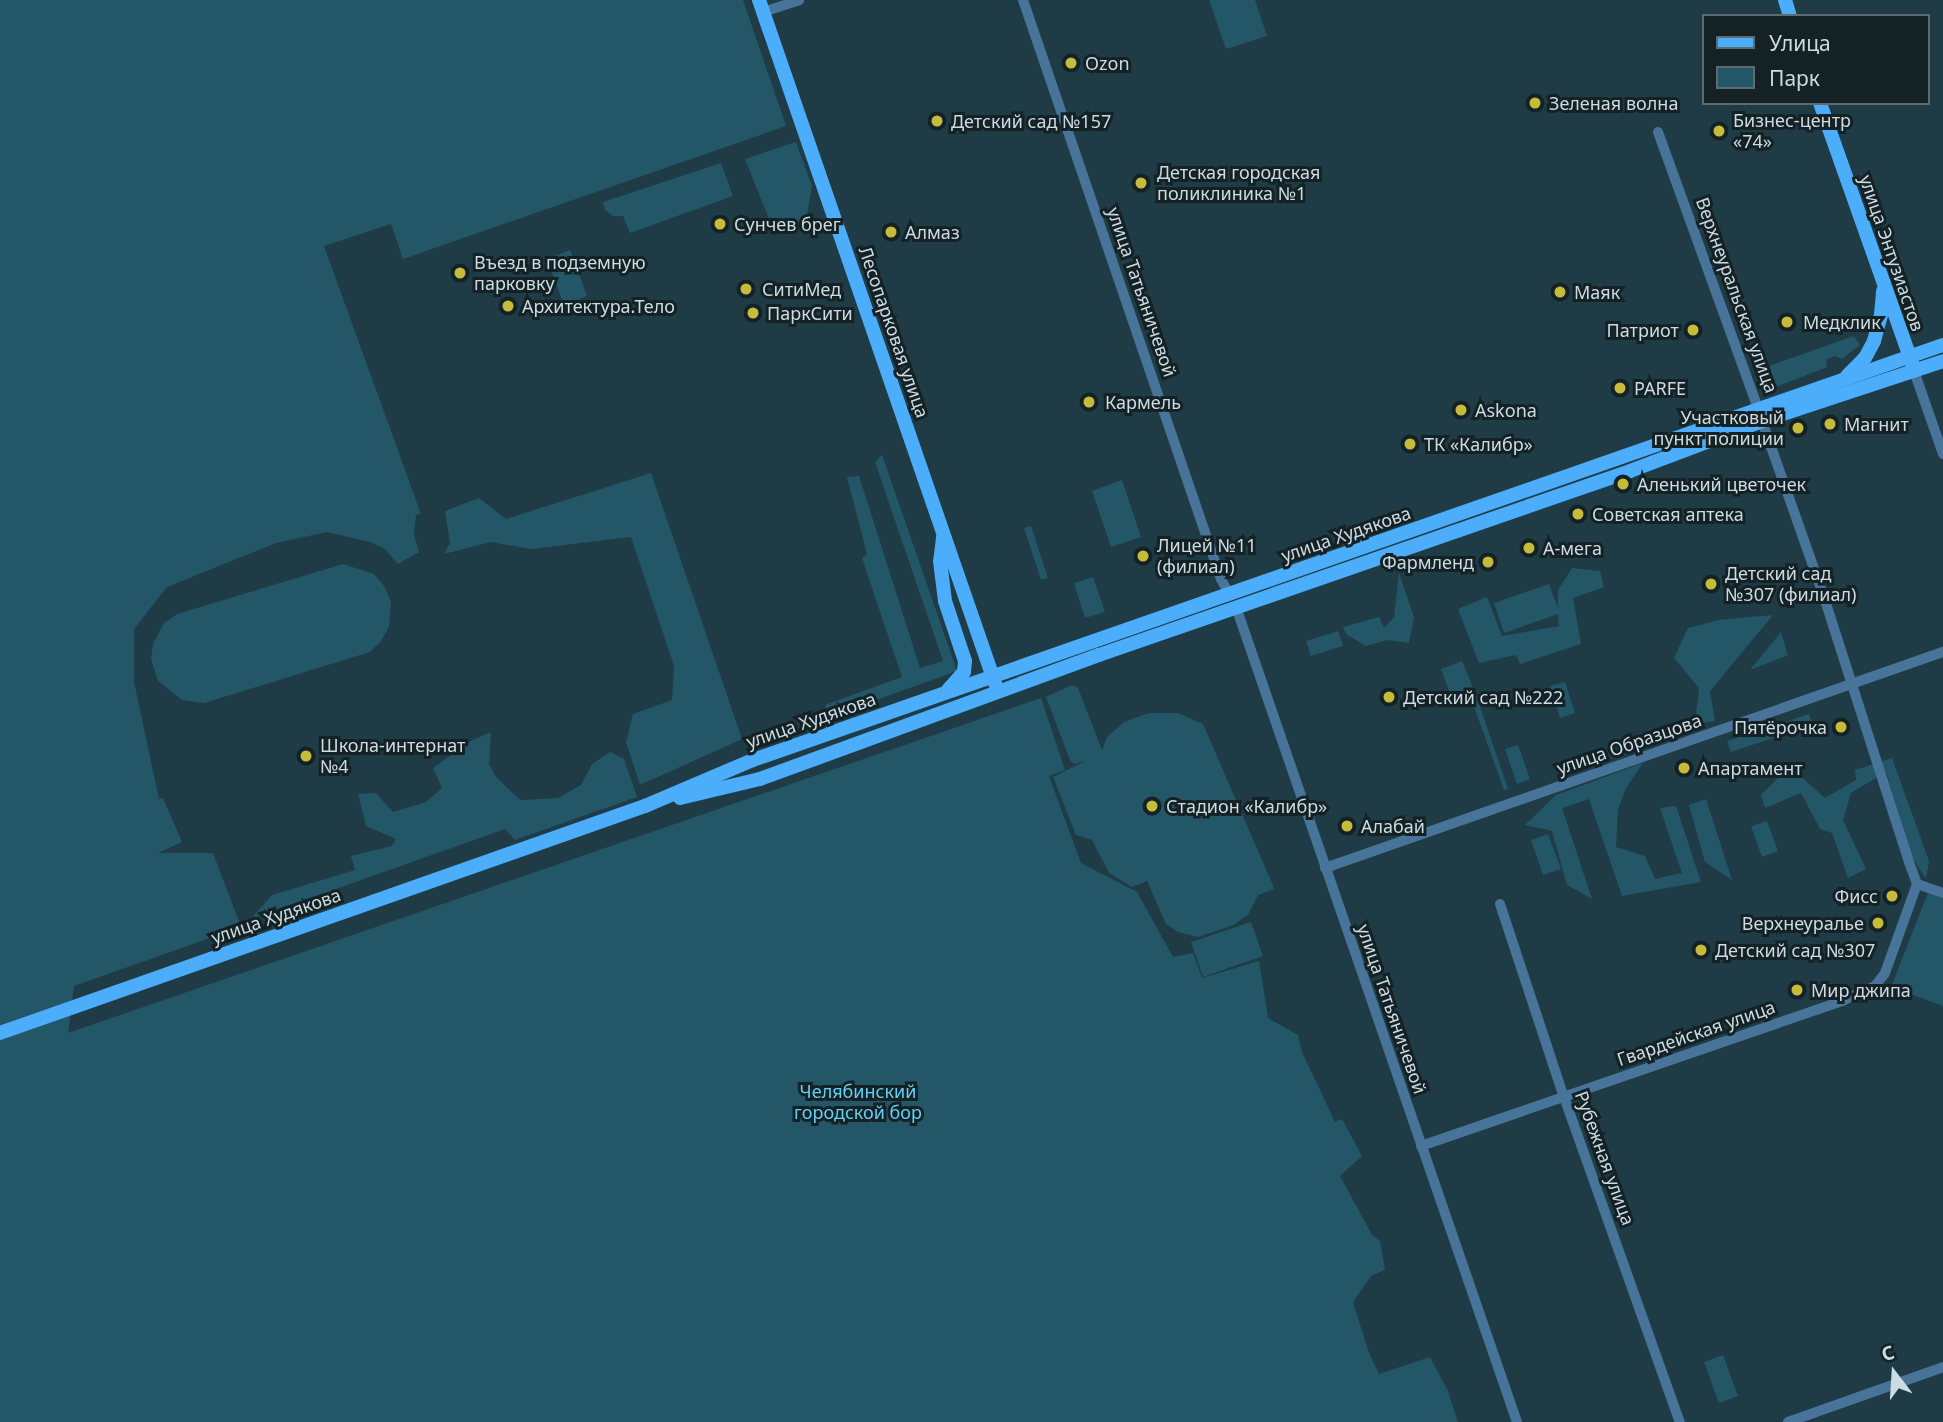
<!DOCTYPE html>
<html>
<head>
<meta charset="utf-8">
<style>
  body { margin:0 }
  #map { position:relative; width:1943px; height:1422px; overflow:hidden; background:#1f3c46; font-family:"Noto Sans",sans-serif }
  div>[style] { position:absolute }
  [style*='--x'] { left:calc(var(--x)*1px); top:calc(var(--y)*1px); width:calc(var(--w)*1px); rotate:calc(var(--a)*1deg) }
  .green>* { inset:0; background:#235667 }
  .minor>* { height:10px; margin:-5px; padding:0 5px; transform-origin:5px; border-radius:5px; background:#48749a }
  .major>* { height:14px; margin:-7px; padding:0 7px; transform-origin:7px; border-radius:7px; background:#4cadfb }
  .dots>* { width:19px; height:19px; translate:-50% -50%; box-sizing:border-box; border:4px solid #142125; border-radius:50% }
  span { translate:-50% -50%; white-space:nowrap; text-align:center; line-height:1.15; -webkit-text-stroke:6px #142125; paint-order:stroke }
  .poi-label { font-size:18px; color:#ccdce2 }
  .left { translate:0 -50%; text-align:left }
  .right { translate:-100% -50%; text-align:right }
  .street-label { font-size:18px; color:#ccdce2 }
  .park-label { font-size:18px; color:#61d0f4 }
  .legend { position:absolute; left:1702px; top:14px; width:228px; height:91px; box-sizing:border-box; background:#142125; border:2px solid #5e6c71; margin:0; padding:9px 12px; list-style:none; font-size:21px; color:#ccdce2 }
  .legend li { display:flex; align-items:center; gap:14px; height:35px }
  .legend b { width:35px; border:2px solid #5e6c71 }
  .north { position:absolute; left:1859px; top:1338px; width:70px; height:70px; -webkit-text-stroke:5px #142125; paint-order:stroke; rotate:343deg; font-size:19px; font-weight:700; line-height:28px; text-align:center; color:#ccdce2 }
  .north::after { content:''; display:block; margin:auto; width:24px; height:32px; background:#ccdce2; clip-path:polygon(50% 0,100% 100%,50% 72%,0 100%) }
</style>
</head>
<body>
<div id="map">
  <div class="green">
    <i style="clip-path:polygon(0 0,743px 0,786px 126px,403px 259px,391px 224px,324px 246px,421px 514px,416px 515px,414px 535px,419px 552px,398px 564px,385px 549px,370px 542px,327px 532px,276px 543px,167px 587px,134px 629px,134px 682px,159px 799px,163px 798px,182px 842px,158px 853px,213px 853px,241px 927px,74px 986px,68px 1033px,1041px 698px,1065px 770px,1049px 776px,1081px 863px,1137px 892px,1173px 957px,1193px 953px,1202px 978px,1259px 961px,1268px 1018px,1298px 1035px,1302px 1052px,1335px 1122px,1342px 1119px,1362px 1156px,1340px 1176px,1372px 1235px,1380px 1241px,1385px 1270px,1371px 1276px,1353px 1302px,1369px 1353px,1379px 1374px,1430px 1357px,1448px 1391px,1458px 1422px,0 1422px)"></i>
    <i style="clip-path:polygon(1209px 0,1255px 0,1267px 36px,1226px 49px)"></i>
    <i style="clip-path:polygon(796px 142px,812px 186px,806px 221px,787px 225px,769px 219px,745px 159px)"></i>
    <i style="clip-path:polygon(721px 163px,733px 196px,630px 233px,623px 216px,613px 216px,605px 210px,603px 202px)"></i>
    <i style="clip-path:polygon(570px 250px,587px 296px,564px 305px,547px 259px)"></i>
    <i style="clip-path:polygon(1854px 336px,1860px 345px,1842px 359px,1835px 356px,1826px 360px,1827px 367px,1776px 387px,1769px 366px)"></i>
    <i style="clip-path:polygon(882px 455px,957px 671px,829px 717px,825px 705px,902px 677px,862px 558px,867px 554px,847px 477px,859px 476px,920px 668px,943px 661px,875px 462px)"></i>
    <i style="clip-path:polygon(651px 473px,742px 739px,640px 785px,626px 742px,633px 714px,672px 700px,674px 666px,631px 537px,531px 549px,490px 542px,444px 554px,450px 543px,445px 511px,479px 498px,506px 519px)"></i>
    <i style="clip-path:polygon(1122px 480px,1141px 537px,1111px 547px,1092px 491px)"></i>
    <i style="clip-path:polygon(1031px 526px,1048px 578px,1041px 580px,1024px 528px)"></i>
    <i style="clip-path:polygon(343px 564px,374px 574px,385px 587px,391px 602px,389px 627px,381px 641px,370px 652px,204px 703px,182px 700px,158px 681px,151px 659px,153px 644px,164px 623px,177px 614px)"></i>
    <i style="clip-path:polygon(1572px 568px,1600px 571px,1604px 587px,1573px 598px,1581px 644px,1520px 664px,1516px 655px,1479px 663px,1458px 609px,1487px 597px,1502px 636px,1559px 626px,1558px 614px,1504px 633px,1494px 603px,1549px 584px,1558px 608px,1558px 590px)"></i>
    <i style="clip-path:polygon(1399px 573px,1414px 617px,1409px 643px,1387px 640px,1366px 646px,1346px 634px,1343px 627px,1379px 617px,1384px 628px,1394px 617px)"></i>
    <i style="clip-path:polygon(1093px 577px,1105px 612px,1085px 618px,1074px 583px)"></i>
    <i style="clip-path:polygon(1773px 615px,1710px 691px,1715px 721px,1695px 724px,1699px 688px,1674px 658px,1688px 628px,1719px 620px)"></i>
    <i style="clip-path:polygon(1338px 631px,1343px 646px,1311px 656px,1306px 641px)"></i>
    <i style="clip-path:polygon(1781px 632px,1788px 655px,1750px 670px)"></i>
    <i style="clip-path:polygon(1462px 661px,1475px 692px,1508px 789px,1504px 790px,1470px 695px,1452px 699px,1441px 669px)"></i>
    <i style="clip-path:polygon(1565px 682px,1575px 713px,1560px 718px,1550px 686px)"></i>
    <i style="clip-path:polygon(1072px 685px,1078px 688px,1102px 750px,1107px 737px,1124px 722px,1149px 713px,1178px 713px,1203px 724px,1272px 883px,1274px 889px,1258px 895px,1248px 915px,1233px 925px,1198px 937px,1178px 932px,1166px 924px,1147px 881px,1132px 887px,1109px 873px,1092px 840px,1076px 835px,1053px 777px,1085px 761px,1074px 764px,1070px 760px,1046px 697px)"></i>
    <i style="clip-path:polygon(1809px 714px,1813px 725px,1731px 752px,1727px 741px)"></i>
    <i style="clip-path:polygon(491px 732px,489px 764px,496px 777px,520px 800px,558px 798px,581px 785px,592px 764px,610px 752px,624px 759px,637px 797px,515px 840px,505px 829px,251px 919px,272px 895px,355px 870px,351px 856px,392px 846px,396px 839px,366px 826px,358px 794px,376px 793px,393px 812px,426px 802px,442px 788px,433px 768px,471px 741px)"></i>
    <i style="clip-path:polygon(1518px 745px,1530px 779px,1517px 784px,1505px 749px)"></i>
    <i style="clip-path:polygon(1892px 758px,1929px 861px,1926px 879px,1912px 857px,1886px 772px,1851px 793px,1843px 820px,1866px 869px,1848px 878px,1832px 833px,1820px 829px,1801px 793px,1765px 808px,1761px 795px,1779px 777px,1798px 774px,1825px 798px,1856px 780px,1855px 770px)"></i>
    <i style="clip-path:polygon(1643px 763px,1626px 788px,1618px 809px,1616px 847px,1645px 856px,1655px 879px,1682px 873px,1660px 808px,1676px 806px,1701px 882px,1622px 896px,1589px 799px,1562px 808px,1592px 899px,1567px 885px,1552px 831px,1525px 825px,1556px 795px)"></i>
    <i style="clip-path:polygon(1706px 799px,1732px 880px,1705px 862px,1689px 805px)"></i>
    <i style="clip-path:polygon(1767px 821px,1778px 851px,1762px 857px,1751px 826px)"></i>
    <i style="clip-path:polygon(1548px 834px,1561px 869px,1543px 875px,1531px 840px)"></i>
    <i style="clip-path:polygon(1929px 890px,1943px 896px,1943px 1006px,1891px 987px)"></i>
    <i style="clip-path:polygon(1251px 922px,1263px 956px,1203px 977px,1191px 942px)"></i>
    <i style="clip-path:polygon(1723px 1355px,1738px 1396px,1719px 1403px,1704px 1362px)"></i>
  </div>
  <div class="minor">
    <i style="--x:1023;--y:0;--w:612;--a:71.12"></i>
    <i style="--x:1221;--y:579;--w:17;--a:62"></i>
    <i style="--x:763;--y:12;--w:38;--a:-18"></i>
    <i style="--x:1658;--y:132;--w:294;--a:70.1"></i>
    <i style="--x:1914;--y:371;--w:88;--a:70.7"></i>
    <i style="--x:1762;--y:421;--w:180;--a:70.6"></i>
    <i style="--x:1822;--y:591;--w:285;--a:72.2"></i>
    <i style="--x:1909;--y:862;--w:23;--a:70"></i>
    <i style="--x:1917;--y:884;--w:28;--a:19"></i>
    <i style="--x:1236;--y:607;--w:862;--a:70.98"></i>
    <i style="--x:1325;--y:868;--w:655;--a:-19.27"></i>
    <i style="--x:1500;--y:904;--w:203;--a:71.7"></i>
    <i style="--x:1564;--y:1097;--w:345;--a:70.4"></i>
    <i style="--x:1421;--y:1146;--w:447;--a:-19"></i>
    <i style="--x:1844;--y:1000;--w:34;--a:-24"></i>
    <i style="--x:1875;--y:986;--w:16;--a:-52"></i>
    <i style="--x:1885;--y:973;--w:95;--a:-70.2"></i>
    <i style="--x:1788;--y:1422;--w:164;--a:-19.5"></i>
  </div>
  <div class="major">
    <i style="--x:759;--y:0;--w:723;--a:70.94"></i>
    <i style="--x:1785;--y:0;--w:17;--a:73"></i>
    <i style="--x:1820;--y:103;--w:279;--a:70.5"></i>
    <i style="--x:1847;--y:376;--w:25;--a:-45"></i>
    <i style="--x:1865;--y:358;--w:19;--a:-62"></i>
    <i style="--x:1874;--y:341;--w:27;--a:-75"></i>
    <i style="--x:1881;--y:315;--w:24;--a:-85"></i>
    <i style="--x:943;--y:538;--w:23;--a:97"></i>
    <i style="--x:940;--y:561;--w:40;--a:82.9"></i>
    <i style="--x:945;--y:601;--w:63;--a:71.6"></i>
    <i style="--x:965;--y:661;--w:11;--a:95"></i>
    <i style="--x:964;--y:672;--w:24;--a:132"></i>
    <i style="--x:680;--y:798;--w:82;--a:-13.4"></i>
    <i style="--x:760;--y:779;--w:361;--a:-20.1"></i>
    <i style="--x:1099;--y:655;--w:562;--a:-19.11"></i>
    <i style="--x:1630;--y:471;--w:141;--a:-20.7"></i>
    <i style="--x:1762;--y:421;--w:191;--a:-18.3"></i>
    <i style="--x:0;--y:1033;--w:684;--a:-19.39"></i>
    <i style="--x:645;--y:806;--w:117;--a:-23.1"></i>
    <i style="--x:753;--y:760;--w:1260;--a:-19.23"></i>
  </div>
  <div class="dots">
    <i style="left:1071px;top:63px;background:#c6bc3c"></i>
    <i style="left:1535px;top:103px;background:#c6bc3c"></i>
    <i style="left:937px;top:121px;background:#c6bc3c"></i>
    <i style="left:1719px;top:131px;background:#c6bc3c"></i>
    <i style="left:1141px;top:183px;background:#c6bc3c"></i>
    <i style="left:720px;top:224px;background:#c6bc3c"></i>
    <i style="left:891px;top:232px;background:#c6bc3c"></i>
    <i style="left:460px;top:273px;background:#c6bc3c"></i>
    <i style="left:746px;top:289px;background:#c6bc3c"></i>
    <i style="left:1560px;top:292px;background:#c6bc3c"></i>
    <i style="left:508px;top:306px;background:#c6bc3c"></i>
    <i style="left:753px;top:313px;background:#c6bc3c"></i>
    <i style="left:1787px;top:322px;background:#c6bc3c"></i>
    <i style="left:1693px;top:330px;background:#c6bc3c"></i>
    <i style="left:1620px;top:388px;background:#c6bc3c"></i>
    <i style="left:1089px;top:402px;background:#c6bc3c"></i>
    <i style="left:1461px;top:410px;background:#c6bc3c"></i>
    <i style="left:1830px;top:424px;background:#c6bc3c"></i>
    <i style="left:1798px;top:428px;background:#c6bc3c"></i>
    <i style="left:1410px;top:444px;background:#c6bc3c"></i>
    <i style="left:1623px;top:484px;background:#c6bc3c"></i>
    <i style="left:1578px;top:514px;background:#c6bc3c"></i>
    <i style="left:1529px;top:548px;background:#c6bc3c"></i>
    <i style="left:1143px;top:556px;background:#c6bc3c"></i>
    <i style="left:1488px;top:562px;background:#c6bc3c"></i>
    <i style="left:1711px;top:584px;background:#c6bc3c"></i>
    <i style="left:1389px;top:697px;background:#c6bc3c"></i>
    <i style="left:1841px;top:727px;background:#c6bc3c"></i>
    <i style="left:306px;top:756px;background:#c6bc3c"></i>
    <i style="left:1684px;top:768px;background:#c6bc3c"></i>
    <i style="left:1152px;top:806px;background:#c6bc3c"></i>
    <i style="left:1347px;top:826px;background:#c6bc3c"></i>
    <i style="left:1892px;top:896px;background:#c6bc3c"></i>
    <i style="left:1878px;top:923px;background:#c6bc3c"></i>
    <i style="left:1701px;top:950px;background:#c6bc3c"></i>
    <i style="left:1797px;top:990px;background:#c6bc3c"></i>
  </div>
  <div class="poi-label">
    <span class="left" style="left:1085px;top:63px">Ozon</span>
    <span class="left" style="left:1549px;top:103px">Зеленая волна</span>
    <span class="left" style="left:951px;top:121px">Детский сад №157</span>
    <span class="left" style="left:1733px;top:131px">Бизнес-центр<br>«74»</span>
    <span class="left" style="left:1157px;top:183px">Детская городская<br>поликлиника №1</span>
    <span class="left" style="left:734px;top:224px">Сунчев брег</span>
    <span class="left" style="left:905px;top:232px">Алмаз</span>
    <span class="left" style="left:474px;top:273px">Въезд в подземную<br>парковку</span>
    <span class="left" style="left:762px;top:289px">СитиМед</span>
    <span class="left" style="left:1574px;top:292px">Маяк</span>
    <span class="left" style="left:522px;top:306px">Архитектура.Тело</span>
    <span class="left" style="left:767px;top:313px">ПаркСити</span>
    <span class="left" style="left:1803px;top:322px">Медклик</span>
    <span class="right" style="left:1679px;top:330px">Патриот</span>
    <span class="left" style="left:1634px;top:388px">PARFE</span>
    <span class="left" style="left:1105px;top:402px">Кармель</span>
    <span class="left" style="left:1475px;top:410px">Askona</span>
    <span class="right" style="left:1784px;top:428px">Участковый<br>пункт полиции</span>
    <span class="left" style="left:1844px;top:424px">Магнит</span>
    <span class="left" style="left:1424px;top:444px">ТК «Калибр»</span>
    <span class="left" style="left:1637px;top:484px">Аленький цветочек</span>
    <span class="left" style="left:1592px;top:514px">Советская аптека</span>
    <span class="left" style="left:1157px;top:556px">Лицей №11<br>(филиал)</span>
    <span class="left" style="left:1543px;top:548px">А-мега</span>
    <span class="right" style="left:1474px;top:562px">Фармленд</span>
    <span class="left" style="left:1725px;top:584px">Детский сад<br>№307 (филиал)</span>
    <span class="left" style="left:1403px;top:697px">Детский сад №222</span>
    <span class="right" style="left:1827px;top:727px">Пятёрочка</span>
    <span class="left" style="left:320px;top:756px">Школа-интернат<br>№4</span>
    <span class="left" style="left:1698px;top:768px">Апартамент</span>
    <span class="left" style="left:1166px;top:806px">Стадион «Калибр»</span>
    <span class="left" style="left:1361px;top:826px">Алабай</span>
    <span class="right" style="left:1878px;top:896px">Фисс</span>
    <span class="right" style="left:1864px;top:923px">Верхнеуралье</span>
    <span class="left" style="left:1715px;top:950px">Детский сад №307</span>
    <span class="left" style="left:1811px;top:990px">Мир джипа</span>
  </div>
  <div class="street-label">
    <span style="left:1892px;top:253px;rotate:71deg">улица Энтузиастов</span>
    <span style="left:1142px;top:292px;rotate:71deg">улица Татьяничевой</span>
    <span style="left:1737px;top:295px;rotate:70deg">Верхнеуральская улица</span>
    <span style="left:894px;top:332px;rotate:71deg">Лесопарковая улица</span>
    <span style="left:1346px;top:534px;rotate:-19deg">улица Худякова</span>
    <span style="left:811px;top:720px;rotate:-19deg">улица Худякова</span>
    <span style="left:1629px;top:744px;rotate:-19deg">улица Образцова</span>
    <span style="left:276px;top:916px;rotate:-19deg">улица Худякова</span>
    <span style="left:1392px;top:1009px;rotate:71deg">улица Татьяничевой</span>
    <span style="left:1696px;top:1033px;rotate:-19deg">Гвардейская улица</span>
    <span style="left:1605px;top:1158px;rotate:70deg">Рубежная улица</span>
  </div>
  <div class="park-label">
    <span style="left:858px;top:1102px">Челябинский<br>городской бор</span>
  </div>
  <ul class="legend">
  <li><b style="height:9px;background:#4cadfb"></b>Улица</li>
  <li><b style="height:19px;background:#235667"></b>Парк</li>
  </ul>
  <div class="north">С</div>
</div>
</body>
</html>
